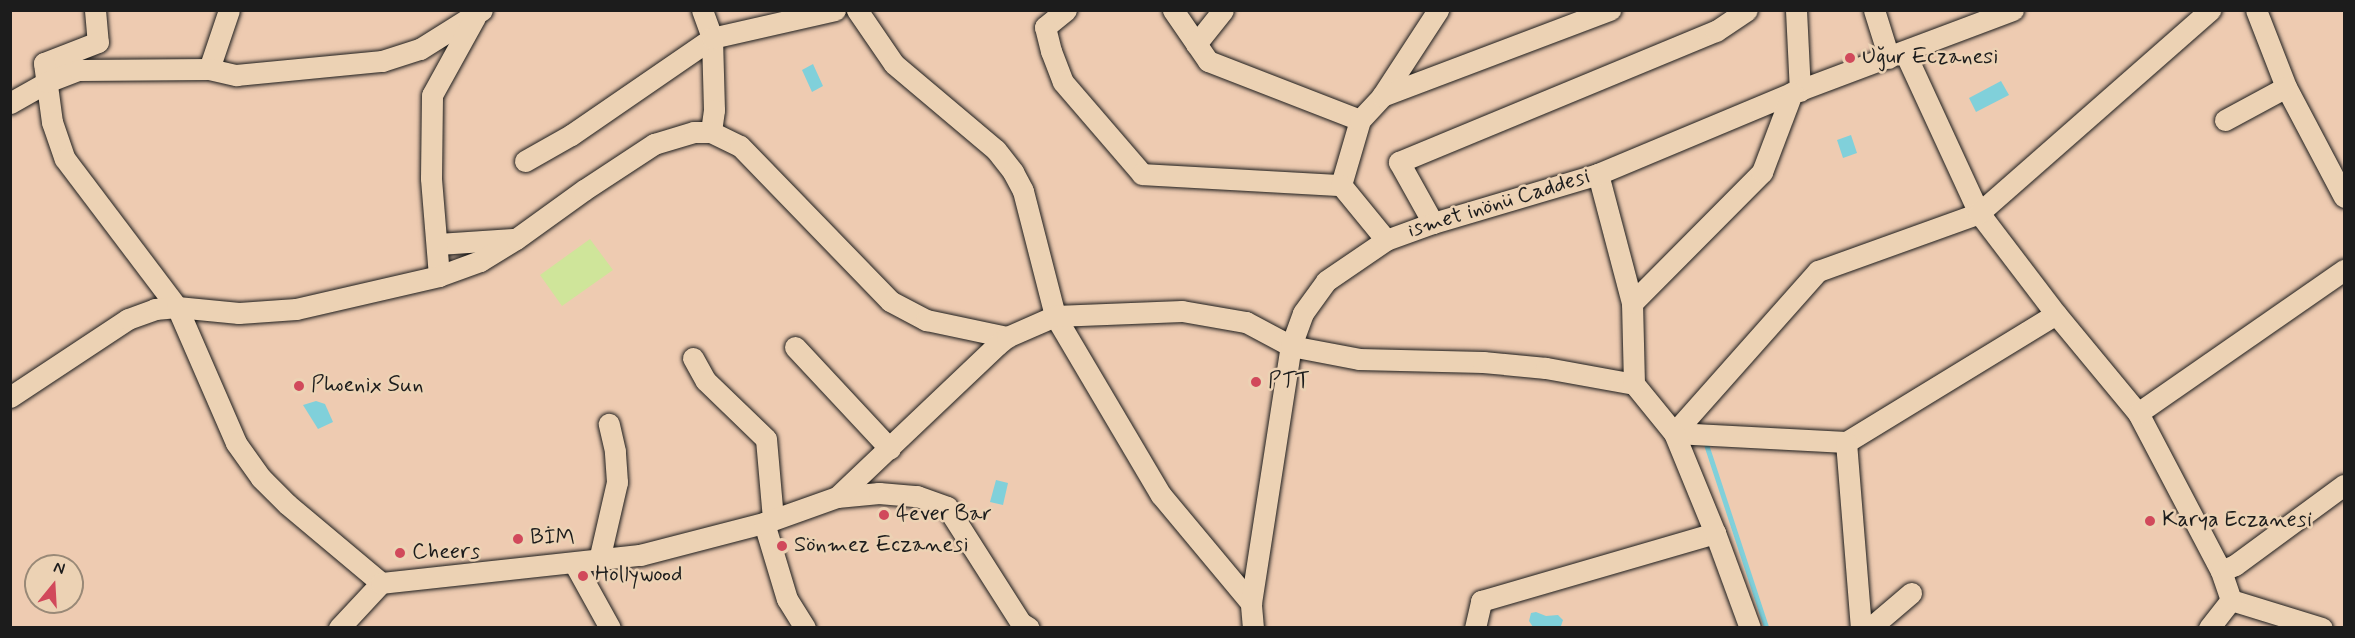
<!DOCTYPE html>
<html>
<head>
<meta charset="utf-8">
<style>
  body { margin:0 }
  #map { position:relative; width:2355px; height:638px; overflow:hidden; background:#eecbb1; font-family:Mynerve,sans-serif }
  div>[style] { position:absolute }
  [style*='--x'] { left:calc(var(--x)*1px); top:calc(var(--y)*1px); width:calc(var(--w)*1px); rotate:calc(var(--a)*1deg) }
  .green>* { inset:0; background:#cfe59a }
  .water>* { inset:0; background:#80d0da }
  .stream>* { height:4.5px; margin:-2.25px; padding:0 2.25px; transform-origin:2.25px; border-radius:2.25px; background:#80d0da }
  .roads { filter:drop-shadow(0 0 2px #1c1c1c) drop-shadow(0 0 2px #1c1c1c) }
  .minor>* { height:21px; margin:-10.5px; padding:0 10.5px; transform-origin:10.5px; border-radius:10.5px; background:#ecd2b4 }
  .dots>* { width:16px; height:16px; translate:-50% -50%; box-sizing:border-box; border:3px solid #ecd2b4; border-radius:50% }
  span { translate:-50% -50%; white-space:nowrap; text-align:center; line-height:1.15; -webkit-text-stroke:5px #ecd2b4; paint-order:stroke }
  .poi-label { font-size:22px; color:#1c1c1c }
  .left { translate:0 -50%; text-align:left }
  .street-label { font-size:22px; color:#1c1c1c }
  .frame { position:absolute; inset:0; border:12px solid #1c1c1c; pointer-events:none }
  .north { position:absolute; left:24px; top:554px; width:60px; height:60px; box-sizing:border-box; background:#ecd2b4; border:2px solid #998977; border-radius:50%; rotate:18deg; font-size:16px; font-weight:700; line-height:24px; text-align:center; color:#1c1c1c }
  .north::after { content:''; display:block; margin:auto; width:21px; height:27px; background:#d1495b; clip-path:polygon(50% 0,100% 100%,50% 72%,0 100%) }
</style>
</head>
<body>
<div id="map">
  <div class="green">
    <i style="clip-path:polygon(590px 239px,613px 270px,562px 306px,540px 275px)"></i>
  </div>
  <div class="water">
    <i style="clip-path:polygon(813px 64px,823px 86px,812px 92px,802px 70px)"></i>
    <i style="clip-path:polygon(2001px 81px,2009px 95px,1976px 112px,1969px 98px)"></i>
    <i style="clip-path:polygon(1851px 135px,1857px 153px,1843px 158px,1837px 140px)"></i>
    <i style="clip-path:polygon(316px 401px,325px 404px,333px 422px,318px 429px,303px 405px)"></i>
    <i style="clip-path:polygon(996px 480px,1008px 483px,1003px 505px,990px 502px)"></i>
    <i style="clip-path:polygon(1536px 612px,1546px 616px,1558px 615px,1563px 620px,1561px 626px,1533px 627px,1529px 621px,1531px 613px)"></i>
  </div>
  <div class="stream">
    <i style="--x:1707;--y:446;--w:192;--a:71.8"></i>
  </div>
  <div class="roads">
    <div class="minor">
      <i style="--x:95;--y:10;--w:32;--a:85"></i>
      <i style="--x:98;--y:42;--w:58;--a:158.7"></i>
      <i style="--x:44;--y:63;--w:60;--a:82.3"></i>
      <i style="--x:52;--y:122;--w:39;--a:71"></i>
      <i style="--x:65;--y:159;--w:186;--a:52.9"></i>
      <i style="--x:177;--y:307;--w:148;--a:66.5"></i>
      <i style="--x:236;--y:443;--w:43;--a:54.5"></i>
      <i style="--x:261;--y:478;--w:37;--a:45"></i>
      <i style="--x:287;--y:504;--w:123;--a:40"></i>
      <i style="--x:702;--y:10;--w:30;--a:70"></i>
      <i style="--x:712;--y:38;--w:72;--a:88.4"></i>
      <i style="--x:714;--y:110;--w:22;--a:98"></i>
      <i style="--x:857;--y:10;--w:65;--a:55.6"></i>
      <i style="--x:894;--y:64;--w:133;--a:40.1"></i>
      <i style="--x:996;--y:150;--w:28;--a:52"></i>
      <i style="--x:1013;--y:172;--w:21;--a:62"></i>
      <i style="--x:1023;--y:191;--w:129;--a:75.6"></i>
      <i style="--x:1055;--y:316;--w:208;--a:59.4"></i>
      <i style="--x:1161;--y:495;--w:141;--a:50.2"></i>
      <i style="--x:1066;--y:10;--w:27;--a:141"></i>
      <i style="--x:1045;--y:27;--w:25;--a:76"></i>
      <i style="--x:1051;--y:51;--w:33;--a:69"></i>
      <i style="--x:1063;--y:82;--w:121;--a:49.3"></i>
      <i style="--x:1142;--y:174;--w:199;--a:3.2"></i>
      <i style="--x:1173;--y:10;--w:62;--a:55.5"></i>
      <i style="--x:1208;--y:61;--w:163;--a:21.2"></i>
      <i style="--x:1360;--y:120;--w:68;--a:106.3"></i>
      <i style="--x:1341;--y:185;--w:71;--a:50.7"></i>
      <i style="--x:1796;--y:10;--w:81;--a:87.2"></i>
      <i style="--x:1874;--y:10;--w:50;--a:72.6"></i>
      <i style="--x:2256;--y:10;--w:83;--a:68.7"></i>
      <i style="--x:2286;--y:87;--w:124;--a:62.2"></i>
      <i style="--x:1196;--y:44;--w:43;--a:-51.5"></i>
      <i style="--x:1905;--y:53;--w:176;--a:65.2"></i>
      <i style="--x:1979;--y:213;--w:127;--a:52.7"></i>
      <i style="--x:2056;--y:314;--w:129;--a:50.4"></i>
      <i style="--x:2138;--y:413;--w:178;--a:62.3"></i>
      <i style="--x:2221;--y:571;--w:31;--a:71"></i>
      <i style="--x:209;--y:69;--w:62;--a:-71.3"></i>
      <i style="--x:1382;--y:96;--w:103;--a:-56.9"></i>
      <i style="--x:10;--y:103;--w:43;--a:-29.6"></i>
      <i style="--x:47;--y:82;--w:34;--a:-21"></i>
      <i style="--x:79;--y:70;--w:130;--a:-0.4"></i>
      <i style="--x:209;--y:69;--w:28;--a:13"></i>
      <i style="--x:236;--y:75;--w:147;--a:-5.5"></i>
      <i style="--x:382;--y:61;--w:40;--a:-18"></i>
      <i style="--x:420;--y:49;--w:73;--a:-32.2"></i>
      <i style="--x:1360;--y:120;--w:33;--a:-47"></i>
      <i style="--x:1382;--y:96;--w:244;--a:-20.7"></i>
      <i style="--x:2225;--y:120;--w:69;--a:-28.4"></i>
      <i style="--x:525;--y:161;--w:53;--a:-29.5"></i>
      <i style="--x:571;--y:135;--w:171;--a:-34.5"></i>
      <i style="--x:712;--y:38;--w:126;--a:-12.8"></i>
      <i style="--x:1598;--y:174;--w:133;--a:75.2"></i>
      <i style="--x:1433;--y:223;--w:70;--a:-119.1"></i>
      <i style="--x:1399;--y:162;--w:343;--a:-22.5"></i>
      <i style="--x:1716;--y:31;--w:37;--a:-34"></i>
      <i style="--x:438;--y:244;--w:75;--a:-3.8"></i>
      <i style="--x:439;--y:276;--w:98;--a:-94.7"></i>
      <i style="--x:431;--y:178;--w:83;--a:-89.3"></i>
      <i style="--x:432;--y:95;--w:89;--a:-61.1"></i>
      <i style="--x:2056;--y:314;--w:246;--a:148.6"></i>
      <i style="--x:1846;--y:442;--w:172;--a:-177"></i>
      <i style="--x:1674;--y:433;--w:217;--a:-48.4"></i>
      <i style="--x:1818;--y:271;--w:171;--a:-19.8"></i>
      <i style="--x:1979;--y:213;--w:308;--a:-41.3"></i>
      <i style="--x:795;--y:347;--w:139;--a:47"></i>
      <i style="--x:693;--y:358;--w:26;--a:61"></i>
      <i style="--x:706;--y:381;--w:83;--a:44"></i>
      <i style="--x:766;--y:439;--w:80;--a:85"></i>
      <i style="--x:10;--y:397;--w:141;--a:-33.5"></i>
      <i style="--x:128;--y:319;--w:29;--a:-20"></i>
      <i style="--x:155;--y:309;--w:22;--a:-5"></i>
      <i style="--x:177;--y:307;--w:62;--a:5.5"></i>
      <i style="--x:239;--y:313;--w:57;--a:-4"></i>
      <i style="--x:296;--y:309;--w:147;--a:-13"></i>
      <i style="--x:439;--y:276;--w:44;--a:-20.1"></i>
      <i style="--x:480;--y:261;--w:42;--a:-31.4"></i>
      <i style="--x:516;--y:239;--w:84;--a:-35.8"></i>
      <i style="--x:584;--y:190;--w:84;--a:-33.3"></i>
      <i style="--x:654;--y:144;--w:42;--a:-16.7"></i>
      <i style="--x:694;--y:132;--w:17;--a:0"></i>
      <i style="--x:711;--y:132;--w:32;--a:26"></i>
      <i style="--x:740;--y:146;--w:216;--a:45.9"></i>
      <i style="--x:890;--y:301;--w:41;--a:27.8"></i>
      <i style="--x:926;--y:320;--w:83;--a:11.9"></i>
      <i style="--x:2138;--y:413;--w:251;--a:-34.8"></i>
      <i style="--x:1846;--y:442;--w:187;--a:85.4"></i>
      <i style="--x:837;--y:497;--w:42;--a:-5.4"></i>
      <i style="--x:879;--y:493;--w:38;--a:5"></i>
      <i style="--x:917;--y:496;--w:32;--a:20"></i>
      <i style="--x:947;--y:507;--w:138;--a:57.5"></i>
      <i style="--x:1021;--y:623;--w:9;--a:32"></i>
      <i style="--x:764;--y:523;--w:79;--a:73.2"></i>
      <i style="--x:787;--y:599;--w:34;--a:58"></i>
      <i style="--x:599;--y:560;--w:80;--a:-77"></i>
      <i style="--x:617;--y:482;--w:31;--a:-94"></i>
      <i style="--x:615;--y:451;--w:28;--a:-103"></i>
      <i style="--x:574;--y:563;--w:74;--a:61"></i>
      <i style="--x:2221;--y:571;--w:15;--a:-23"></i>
      <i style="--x:2235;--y:565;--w:135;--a:-36.3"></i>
      <i style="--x:2231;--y:600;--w:95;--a:17.1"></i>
      <i style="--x:339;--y:628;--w:62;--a:-47"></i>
      <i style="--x:381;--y:583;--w:261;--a:-6.2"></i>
      <i style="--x:640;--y:555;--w:128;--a:-14.5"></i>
      <i style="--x:764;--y:523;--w:77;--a:-19.6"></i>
      <i style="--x:837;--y:497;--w:221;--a:-43.5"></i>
      <i style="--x:997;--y:345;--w:13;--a:-39"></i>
      <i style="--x:1007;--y:337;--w:52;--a:-23.6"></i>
      <i style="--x:1055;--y:316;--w:127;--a:-2.3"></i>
      <i style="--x:1182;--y:311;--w:65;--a:9.8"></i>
      <i style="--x:1246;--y:322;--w:51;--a:28.1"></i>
      <i style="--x:1291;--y:346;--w:69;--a:10.8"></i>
      <i style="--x:1359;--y:359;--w:124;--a:1.4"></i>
      <i style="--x:1483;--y:362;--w:63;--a:5.4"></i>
      <i style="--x:1546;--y:368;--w:89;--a:10.3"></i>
      <i style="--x:1253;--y:628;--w:25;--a:-95"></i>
      <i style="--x:1251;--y:603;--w:260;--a:-81.2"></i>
      <i style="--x:1291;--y:346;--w:35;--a:-70"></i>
      <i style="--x:1303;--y:313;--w:39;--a:-54"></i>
      <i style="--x:1326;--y:281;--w:73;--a:-34.3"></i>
      <i style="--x:1386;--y:240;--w:50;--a:-19.9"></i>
      <i style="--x:1433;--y:223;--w:172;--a:-16.5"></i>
      <i style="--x:1598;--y:174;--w:210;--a:-22.7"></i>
      <i style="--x:1792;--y:93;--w:236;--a:-20.6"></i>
      <i style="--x:1475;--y:628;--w:28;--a:-77"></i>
      <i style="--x:1481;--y:601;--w:244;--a:-16.2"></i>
      <i style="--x:1750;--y:628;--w:101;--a:-110.2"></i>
      <i style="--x:1715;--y:533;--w:108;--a:-112.3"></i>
      <i style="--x:1674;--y:433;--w:63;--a:-129.2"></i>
      <i style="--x:1634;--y:384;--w:81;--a:-91.4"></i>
      <i style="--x:1632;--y:303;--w:185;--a:-45.2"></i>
      <i style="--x:1762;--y:172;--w:85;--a:-69.2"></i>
      <i style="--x:1870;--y:628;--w:54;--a:-40.5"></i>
      <i style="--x:2209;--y:628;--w:36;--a:-52"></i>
    </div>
  </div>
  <div class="dots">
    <i style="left:1850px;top:58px;background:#d1495b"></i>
    <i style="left:1256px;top:382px;background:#d1495b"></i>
    <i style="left:299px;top:386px;background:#d1495b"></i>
    <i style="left:884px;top:515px;background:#d1495b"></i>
    <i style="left:2150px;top:521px;background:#d1495b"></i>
    <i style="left:518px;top:539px;background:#d1495b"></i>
    <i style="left:782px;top:546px;background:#d1495b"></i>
    <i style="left:400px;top:553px;background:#d1495b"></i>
    <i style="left:583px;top:576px;background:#d1495b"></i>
  </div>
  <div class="poi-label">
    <span class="left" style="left:1862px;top:58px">Uğur Eczanesi</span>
    <span class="left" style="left:1268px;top:382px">PTT</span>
    <span class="left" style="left:311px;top:386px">Phoenix Sun</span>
    <span class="left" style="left:896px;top:515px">4ever Bar</span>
    <span class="left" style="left:2162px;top:521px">Karya Eczanesi</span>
    <span class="left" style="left:530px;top:539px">BİM</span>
    <span class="left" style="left:794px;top:546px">Sönmez Eczanesi</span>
    <span class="left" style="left:412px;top:553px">Cheers</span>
    <span class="left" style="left:595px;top:576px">Hollywood</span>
  </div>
  <div class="street-label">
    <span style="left:1499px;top:204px;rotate:-17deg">ismet inönü Caddesi</span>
  </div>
  <div class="frame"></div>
  <div class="north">N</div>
</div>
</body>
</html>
